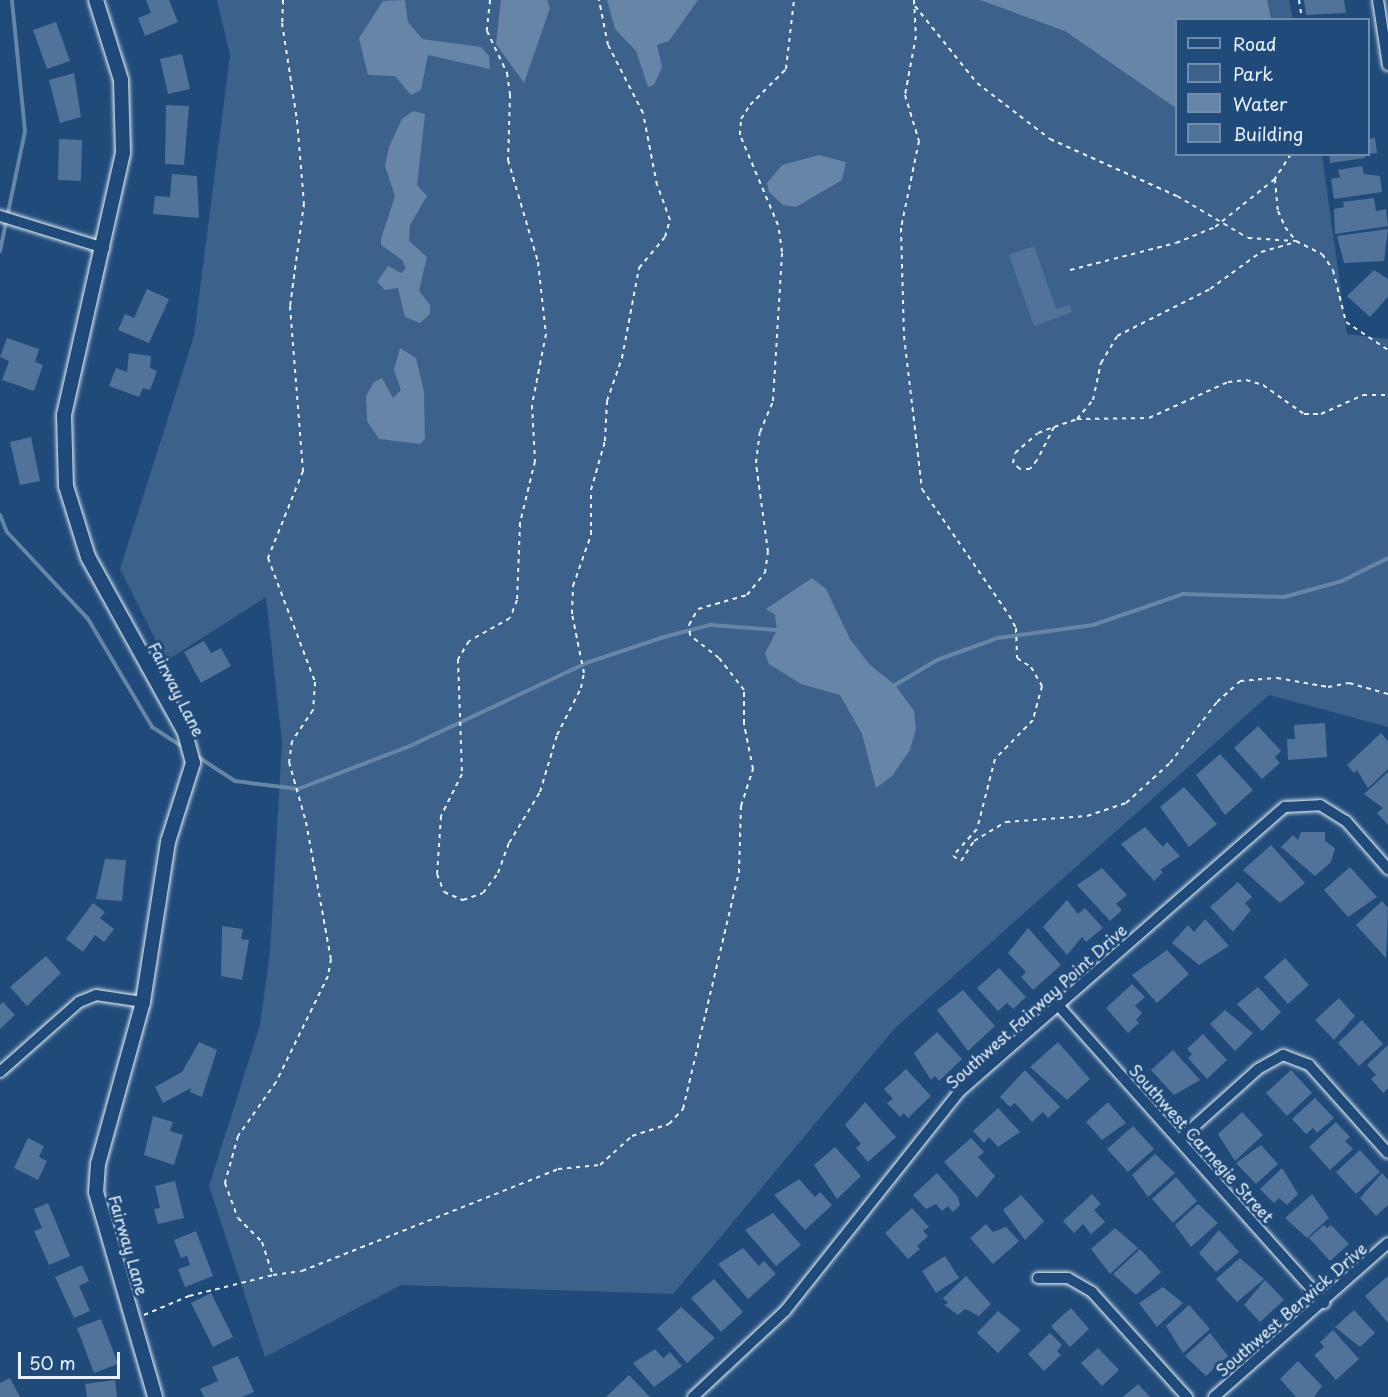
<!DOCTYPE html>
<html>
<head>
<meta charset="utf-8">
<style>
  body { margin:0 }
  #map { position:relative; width:1388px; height:1397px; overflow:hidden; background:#1f4a7a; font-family:"Playpen Sans",sans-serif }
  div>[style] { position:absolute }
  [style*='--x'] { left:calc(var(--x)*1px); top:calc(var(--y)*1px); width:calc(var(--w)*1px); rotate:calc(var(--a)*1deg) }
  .green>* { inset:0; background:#3c628c }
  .water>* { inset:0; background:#6685a7 }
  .stream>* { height:4px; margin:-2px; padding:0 2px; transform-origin:2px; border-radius:2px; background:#6685a7 }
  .building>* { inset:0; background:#517399 }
  .path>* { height:2px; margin-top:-1px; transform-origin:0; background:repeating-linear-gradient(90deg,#e8f1f8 0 4.5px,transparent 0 9px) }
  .roads { filter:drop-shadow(0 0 2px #e8f1f8) drop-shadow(0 0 2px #e8f1f8) }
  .minor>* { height:10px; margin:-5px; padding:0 5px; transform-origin:5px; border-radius:5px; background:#1f4a7a }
  .tertiary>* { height:14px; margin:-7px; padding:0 7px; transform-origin:7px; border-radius:7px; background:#1f4a7a }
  span { translate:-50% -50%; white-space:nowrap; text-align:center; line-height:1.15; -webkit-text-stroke:6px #1f4a7a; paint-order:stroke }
  .street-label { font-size:16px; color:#e8f1f8 }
  .legend { position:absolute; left:1175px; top:18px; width:195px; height:138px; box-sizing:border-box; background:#1f4a7a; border:2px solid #6f8dac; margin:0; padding:8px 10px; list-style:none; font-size:18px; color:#e8f1f8 }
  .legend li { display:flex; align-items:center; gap:12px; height:30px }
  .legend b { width:30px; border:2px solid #6f8dac }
  .scale { position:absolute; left:18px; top:1352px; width:102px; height:27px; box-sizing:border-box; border:3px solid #e8f1f8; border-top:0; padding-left:8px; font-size:18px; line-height:21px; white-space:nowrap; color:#e8f1f8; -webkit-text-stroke:4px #1f4a7a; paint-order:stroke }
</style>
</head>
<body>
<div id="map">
  <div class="green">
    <i style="clip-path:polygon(217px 0,1289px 0,1293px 19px,1176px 20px,1176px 154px,1322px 155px,1347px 334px,1388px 339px,1388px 727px,1269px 695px,894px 1029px,673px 1294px,401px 1285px,265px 1357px,209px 1186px,260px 1025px,270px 952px,282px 742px,266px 597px,166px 661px,120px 569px,194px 336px,230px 55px)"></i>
  </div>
  <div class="water">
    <i style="clip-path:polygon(405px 0,408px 22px,422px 39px,481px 47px,489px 56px,490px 69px,428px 55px,421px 90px,411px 95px,395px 76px,368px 75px,359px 38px,383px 1px)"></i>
    <i style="clip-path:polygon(501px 0,547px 0,550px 8px,524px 83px,496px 44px)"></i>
    <i style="clip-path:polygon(607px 0,698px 0,669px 41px,657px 45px,662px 67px,654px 85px,648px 87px,636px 51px,615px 29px)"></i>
    <i style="clip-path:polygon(980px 0,1267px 0,1271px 19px,1176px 20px,1176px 108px,1065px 31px)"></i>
    <i style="clip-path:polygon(413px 111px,425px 114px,417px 185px,427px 196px,410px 225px,409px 241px,427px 257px,419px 291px,430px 305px,430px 314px,420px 323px,405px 317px,398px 288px,385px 290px,377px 282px,388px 266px,401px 273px,406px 268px,402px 260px,381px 245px,381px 239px,395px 196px,385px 166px,389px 147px,402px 119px)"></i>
    <i style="clip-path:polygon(819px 155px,846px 162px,842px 180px,796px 207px,783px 205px,769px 192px,767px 183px,782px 165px)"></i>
    <i style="clip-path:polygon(400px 348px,416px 358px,424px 392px,425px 439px,420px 444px,379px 439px,367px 421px,366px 396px,374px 382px,382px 378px,393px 398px,401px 390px,394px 370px)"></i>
    <i style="clip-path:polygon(812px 578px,826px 589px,850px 639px,870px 665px,895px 685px,914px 711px,916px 729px,910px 750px,892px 776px,876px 788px,862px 734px,840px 695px,801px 684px,769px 664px,765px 653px,777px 630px,775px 615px,766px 609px)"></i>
  </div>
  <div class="stream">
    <i style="--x:0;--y:251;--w:123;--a:-78.2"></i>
    <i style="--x:25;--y:131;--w:132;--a:-95.7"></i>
    <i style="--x:0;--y:515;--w:18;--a:68"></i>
    <i style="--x:7;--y:532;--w:119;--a:47"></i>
    <i style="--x:88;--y:619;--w:126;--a:59.3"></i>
    <i style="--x:152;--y:727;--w:38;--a:33"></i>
    <i style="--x:895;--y:685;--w:49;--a:-30.8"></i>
    <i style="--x:937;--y:660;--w:65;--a:-19.8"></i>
    <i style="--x:998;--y:638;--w:96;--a:-7.8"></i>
    <i style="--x:1093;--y:625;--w:95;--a:-19"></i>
    <i style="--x:1183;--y:594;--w:101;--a:1.7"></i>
    <i style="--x:1284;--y:597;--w:60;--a:-15.4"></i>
    <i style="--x:1342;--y:581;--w:51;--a:-26.6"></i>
    <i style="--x:195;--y:755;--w:48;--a:33"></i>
    <i style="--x:235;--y:781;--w:64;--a:7.2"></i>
    <i style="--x:298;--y:789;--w:120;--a:-21"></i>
    <i style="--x:410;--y:746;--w:195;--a:-25.2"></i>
    <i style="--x:586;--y:663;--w:82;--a:-18.4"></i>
    <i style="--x:664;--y:637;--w:48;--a:-14.6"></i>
    <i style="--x:710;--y:625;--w:67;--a:4.3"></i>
  </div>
  <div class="building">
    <i style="clip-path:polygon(146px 0,169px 0,178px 22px,145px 36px,138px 18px,151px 13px)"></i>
    <i style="clip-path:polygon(1304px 0,1344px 0,1346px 13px,1306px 15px)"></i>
    <i style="clip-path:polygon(56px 22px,70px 61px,47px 69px,33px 30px)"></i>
    <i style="clip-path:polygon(182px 54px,190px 89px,168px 94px,160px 59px)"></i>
    <i style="clip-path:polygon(74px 73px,81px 117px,60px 123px,49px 80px)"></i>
    <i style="clip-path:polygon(166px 105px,189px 106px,184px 165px,165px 164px)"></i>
    <i style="clip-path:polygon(1375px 138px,1377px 153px,1368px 154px,1368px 139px)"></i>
    <i style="clip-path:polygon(59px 139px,82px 140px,81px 181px,58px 180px)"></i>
    <i style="clip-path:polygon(1329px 154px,1365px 154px,1365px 158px,1330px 163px)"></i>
    <i style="clip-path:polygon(1362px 166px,1364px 174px,1380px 176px,1382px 192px,1334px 199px,1331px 179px,1340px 177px,1338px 170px)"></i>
    <i style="clip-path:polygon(172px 174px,197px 176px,199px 218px,153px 214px,155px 196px,170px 197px)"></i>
    <i style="clip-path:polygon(1374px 198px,1376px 211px,1386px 209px,1388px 226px,1335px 234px,1334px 209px,1344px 207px,1343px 202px)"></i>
    <i style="clip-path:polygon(1388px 229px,1384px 261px,1344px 263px,1337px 236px)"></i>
    <i style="clip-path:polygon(1034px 246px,1056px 309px,1070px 305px,1072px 312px,1034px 326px,1009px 255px)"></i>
    <i style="clip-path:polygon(1374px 270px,1388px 279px,1388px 297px,1370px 317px,1347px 296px)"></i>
    <i style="clip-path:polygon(147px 289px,169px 299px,149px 343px,118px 330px,125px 314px,134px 318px)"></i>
    <i style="clip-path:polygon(7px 338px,39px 349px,35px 362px,43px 365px,34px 391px,2px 380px,9px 361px,0 357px)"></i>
    <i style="clip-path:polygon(129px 353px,151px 356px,150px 368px,157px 371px,150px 390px,143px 388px,139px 397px,109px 386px,116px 368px,127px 372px)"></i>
    <i style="clip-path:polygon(31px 437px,40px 481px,20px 485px,10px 442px)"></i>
    <i style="clip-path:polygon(204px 641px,211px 653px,221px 648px,231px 666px,201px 683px,184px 652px)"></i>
    <i style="clip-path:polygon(1325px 723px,1327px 757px,1288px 760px,1287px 739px,1295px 739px,1294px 725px)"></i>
    <i style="clip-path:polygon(1258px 726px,1281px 751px,1275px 757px,1280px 763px,1262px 779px,1234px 748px)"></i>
    <i style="clip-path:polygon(1381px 733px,1388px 741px,1388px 769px,1368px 788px,1357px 770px,1354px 773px,1347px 765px)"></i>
    <i style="clip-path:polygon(1220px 754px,1253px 790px,1225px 815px,1196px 775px)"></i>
    <i style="clip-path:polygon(1388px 772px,1388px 825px,1377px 813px,1383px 808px,1364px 794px)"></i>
    <i style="clip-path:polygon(1184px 787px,1217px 824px,1189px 847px,1160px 807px)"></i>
    <i style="clip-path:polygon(1145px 827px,1163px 847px,1167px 842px,1180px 856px,1160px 870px,1163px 872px,1154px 881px,1121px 844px)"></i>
    <i style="clip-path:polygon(1301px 832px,1325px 832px,1325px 841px,1335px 848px,1331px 862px,1315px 876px,1281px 847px,1293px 835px,1298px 840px)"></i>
    <i style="clip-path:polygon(1271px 845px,1305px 883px,1280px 903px,1243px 870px)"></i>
    <i style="clip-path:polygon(105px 859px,126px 860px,122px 901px,96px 899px)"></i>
    <i style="clip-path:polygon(1350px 867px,1377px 897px,1348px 917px,1324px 890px)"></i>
    <i style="clip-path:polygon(1102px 868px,1127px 895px,1116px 904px,1122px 910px,1110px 921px,1077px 885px)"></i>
    <i style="clip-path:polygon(1238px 882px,1252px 897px,1245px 903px,1251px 910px,1233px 932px,1210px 907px)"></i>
    <i style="clip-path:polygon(1067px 900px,1078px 914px,1085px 908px,1103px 928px,1086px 942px,1082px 937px,1067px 955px,1043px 927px)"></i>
    <i style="clip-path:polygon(1382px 901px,1388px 908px,1386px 958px,1356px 925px)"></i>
    <i style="clip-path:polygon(93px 903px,105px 912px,100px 918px,114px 929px,104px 942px,95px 935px,83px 952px,66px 939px)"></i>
    <i style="clip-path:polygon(1205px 919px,1229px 946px,1199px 965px,1172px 943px,1188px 925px,1194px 932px)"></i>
    <i style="clip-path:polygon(222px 926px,243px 929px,241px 939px,249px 940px,242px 980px,221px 976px)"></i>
    <i style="clip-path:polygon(1028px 928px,1061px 965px,1033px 990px,1021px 977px,1026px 972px,1008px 953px)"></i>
    <i style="clip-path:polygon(1167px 950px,1189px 974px,1157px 1003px,1132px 975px)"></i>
    <i style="clip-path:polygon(46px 956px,61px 973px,27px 1006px,10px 987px)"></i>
    <i style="clip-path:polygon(1285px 958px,1309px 985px,1288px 1004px,1264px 977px)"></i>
    <i style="clip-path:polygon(999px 968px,1026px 997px,1013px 1009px,1007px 1003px,998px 1011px,977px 988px)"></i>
    <i style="clip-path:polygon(1132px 984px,1145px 997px,1135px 1006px,1142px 1013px,1136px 1020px,1139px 1023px,1128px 1033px,1106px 1008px)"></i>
    <i style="clip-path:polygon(1258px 987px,1281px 1012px,1262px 1031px,1237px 1004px)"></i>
    <i style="clip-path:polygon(963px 990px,995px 1026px,968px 1051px,937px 1010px)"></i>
    <i style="clip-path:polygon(1339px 998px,1355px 1016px,1334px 1040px,1315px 1020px)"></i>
    <i style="clip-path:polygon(3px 1002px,15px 1015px,0 1029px,0 1005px)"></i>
    <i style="clip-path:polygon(1225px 1010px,1253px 1033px,1235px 1051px,1210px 1024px)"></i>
    <i style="clip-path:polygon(1362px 1020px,1383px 1044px,1359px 1066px,1338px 1043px)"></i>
    <i style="clip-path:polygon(937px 1032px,962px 1059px,939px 1081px,935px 1076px,931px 1080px,914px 1053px)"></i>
    <i style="clip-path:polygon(1203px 1034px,1227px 1060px,1207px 1079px,1188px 1058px,1192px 1054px,1187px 1049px)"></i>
    <i style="clip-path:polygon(199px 1042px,217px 1050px,202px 1097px,190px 1092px,191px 1088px,163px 1103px,155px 1087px,182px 1072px)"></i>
    <i style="clip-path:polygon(1058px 1042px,1090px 1079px,1067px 1100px,1030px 1067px)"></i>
    <i style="clip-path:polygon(1388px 1045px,1388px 1088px,1383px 1093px,1371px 1079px,1376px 1075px,1367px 1065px)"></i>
    <i style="clip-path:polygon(1173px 1050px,1200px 1080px,1174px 1095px,1151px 1070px)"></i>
    <i style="clip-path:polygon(906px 1069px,931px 1096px,908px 1118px,904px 1113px,900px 1117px,887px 1103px,893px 1099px,884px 1089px)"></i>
    <i style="clip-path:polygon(1025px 1070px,1060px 1107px,1048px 1118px,1043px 1112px,1032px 1122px,1015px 1103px,1010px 1107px,1000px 1097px)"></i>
    <i style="clip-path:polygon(1291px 1070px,1312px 1093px,1287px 1116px,1266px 1093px)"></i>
    <i style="clip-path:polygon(1315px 1098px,1334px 1118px,1317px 1133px,1313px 1128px,1306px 1134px,1292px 1119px)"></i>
    <i style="clip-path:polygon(865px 1102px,896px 1137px,868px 1162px,856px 1148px,861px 1144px,845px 1125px)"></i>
    <i style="clip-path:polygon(1108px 1102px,1126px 1123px,1102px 1140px,1086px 1122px)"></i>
    <i style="clip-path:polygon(998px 1108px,1020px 1132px,998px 1147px,989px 1137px,984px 1143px,973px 1131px)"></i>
    <i style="clip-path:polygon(1242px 1112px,1263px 1135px,1235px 1161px,1218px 1134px)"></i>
    <i style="clip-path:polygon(153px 1116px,173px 1122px,170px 1131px,183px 1135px,174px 1165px,144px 1155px)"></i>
    <i style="clip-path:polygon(1336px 1122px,1350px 1137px,1345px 1141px,1353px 1149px,1330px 1170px,1309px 1147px)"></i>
    <i style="clip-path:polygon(1133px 1126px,1154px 1149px,1128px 1172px,1107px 1149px)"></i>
    <i style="clip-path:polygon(28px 1138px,44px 1146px,39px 1157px,47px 1161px,38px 1180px,14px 1168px)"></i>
    <i style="clip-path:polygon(971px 1138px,984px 1152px,978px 1157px,995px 1176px,977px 1198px,944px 1162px)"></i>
    <i style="clip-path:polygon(1261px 1145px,1278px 1164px,1256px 1184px,1236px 1163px)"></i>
    <i style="clip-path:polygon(835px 1147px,861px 1176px,837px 1199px,814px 1165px)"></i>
    <i style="clip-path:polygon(1360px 1150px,1380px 1172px,1356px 1194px,1336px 1172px)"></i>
    <i style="clip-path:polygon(1155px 1154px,1175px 1173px,1148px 1197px,1132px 1175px)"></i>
    <i style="clip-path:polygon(1282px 1168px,1298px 1194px,1287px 1205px,1279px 1198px,1274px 1203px,1260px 1189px)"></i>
    <i style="clip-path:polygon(937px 1173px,958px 1197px,960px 1205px,953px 1212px,948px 1206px,942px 1211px,936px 1204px,926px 1209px,913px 1195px)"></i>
    <i style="clip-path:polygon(1382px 1173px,1388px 1180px,1388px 1205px,1376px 1216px,1360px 1198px)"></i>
    <i style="clip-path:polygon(1176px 1177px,1197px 1201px,1173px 1223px,1152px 1199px)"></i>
    <i style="clip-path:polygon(799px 1179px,815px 1197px,820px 1192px,832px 1205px,805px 1230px,774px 1195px)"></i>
    <i style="clip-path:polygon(175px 1181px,184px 1218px,158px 1224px,154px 1209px,160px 1208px,155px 1186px)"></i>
    <i style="clip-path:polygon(1092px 1194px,1101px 1204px,1094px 1210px,1105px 1222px,1091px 1234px,1083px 1224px,1074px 1233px,1063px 1221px)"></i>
    <i style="clip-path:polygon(1312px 1194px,1329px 1218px,1307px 1238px,1285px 1218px)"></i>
    <i style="clip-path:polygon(1021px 1195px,1044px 1221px,1025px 1240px,1003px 1210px)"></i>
    <i style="clip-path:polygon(48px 1203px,70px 1256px,49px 1265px,34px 1231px,42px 1228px,34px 1209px)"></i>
    <i style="clip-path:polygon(1198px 1204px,1218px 1223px,1191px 1247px,1175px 1225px)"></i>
    <i style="clip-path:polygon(912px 1208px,929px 1227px,923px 1231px,928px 1236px,917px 1246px,920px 1249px,908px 1259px,885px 1233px)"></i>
    <i style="clip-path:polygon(773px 1213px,801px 1245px,776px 1266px,745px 1230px)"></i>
    <i style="clip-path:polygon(986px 1224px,993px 1232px,1006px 1227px,1019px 1241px,993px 1264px,970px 1238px)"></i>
    <i style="clip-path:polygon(1324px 1225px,1327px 1228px,1331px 1225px,1349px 1244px,1330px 1261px,1309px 1238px)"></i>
    <i style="clip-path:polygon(1115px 1228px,1138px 1248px,1110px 1274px,1091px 1249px)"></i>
    <i style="clip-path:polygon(1219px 1230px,1239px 1252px,1216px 1272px,1199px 1253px)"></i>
    <i style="clip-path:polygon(196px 1231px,213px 1276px,185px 1287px,178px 1269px,190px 1265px,187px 1256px,181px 1258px,174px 1240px)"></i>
    <i style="clip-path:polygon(743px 1248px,759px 1266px,764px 1261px,776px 1274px,748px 1299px,718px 1264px)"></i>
    <i style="clip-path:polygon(1140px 1249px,1161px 1272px,1136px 1295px,1113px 1274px)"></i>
    <i style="clip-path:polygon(945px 1256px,959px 1278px,936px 1293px,922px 1271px)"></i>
    <i style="clip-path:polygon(1240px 1258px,1264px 1279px,1237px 1302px,1216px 1279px)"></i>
    <i style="clip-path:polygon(82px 1265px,89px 1281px,79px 1286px,90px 1311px,74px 1318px,55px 1277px)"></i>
    <i style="clip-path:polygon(966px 1276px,991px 1304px,979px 1316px,965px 1309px,958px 1315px,944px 1305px,948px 1303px,943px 1298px)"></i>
    <i style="clip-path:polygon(1388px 1276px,1388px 1323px,1365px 1296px)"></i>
    <i style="clip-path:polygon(714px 1279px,743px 1312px,721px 1332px,691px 1298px)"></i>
    <i style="clip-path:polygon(1265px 1280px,1284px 1300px,1260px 1322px,1244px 1305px)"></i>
    <i style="clip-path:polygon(1163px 1287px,1183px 1303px,1157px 1327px,1139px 1303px)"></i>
    <i style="clip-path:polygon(211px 1293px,233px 1337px,213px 1347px,191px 1303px)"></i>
    <i style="clip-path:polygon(1189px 1305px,1210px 1329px,1183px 1353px,1166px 1326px)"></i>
    <i style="clip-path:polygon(681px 1307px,715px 1338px,687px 1363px,657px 1329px)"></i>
    <i style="clip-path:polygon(1071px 1308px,1089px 1329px,1070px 1347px,1051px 1326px)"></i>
    <i style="clip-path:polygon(1354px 1310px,1375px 1333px,1360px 1347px,1335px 1327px)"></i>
    <i style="clip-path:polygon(998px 1311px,1021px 1330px,998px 1353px,977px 1333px)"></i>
    <i style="clip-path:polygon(101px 1319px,118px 1364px,94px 1373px,77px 1328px)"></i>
    <i style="clip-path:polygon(1333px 1330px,1359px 1359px,1336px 1380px,1314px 1355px,1324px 1347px,1320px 1342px)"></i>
    <i style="clip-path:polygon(1050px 1333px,1062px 1345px,1057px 1351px,1061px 1355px,1044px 1371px,1028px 1354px)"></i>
    <i style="clip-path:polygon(1210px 1333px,1228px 1356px,1206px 1376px,1185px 1356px)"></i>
    <i style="clip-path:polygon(1098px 1348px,1119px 1370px,1102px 1386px,1081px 1363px)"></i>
    <i style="clip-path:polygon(655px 1349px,663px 1358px,670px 1352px,682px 1366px,654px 1387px,633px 1363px)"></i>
    <i style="clip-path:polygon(238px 1356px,254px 1392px,242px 1397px,204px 1397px,200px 1389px,218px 1381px,212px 1367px)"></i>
    <i style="clip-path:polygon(1298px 1361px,1322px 1386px,1314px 1397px,1296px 1397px,1280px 1379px)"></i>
    <i style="clip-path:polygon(629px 1375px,650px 1397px,606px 1397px)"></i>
    <i style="clip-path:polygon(10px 1378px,20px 1397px,0 1397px,0 1383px)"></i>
    <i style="clip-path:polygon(115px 1380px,117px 1397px,87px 1397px,85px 1384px)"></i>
    <i style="clip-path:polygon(1138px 1384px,1150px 1397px,1123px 1397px)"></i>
  </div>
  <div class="path">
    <i style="--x:283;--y:0;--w:23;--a:92"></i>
    <i style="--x:282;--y:23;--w:98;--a:81.2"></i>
    <i style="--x:297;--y:120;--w:83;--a:85.2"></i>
    <i style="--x:304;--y:203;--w:104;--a:97.7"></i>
    <i style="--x:290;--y:306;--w:166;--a:85.5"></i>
    <i style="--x:303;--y:471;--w:94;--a:111.9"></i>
    <i style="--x:268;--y:558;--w:133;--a:69.2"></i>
    <i style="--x:315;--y:682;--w:28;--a:94"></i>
    <i style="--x:313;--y:710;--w:37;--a:124"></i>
    <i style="--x:292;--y:741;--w:21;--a:98"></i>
    <i style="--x:289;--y:762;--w:62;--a:74.2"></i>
    <i style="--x:306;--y:822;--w:139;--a:79.7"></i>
    <i style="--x:331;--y:959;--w:17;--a:100"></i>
    <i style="--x:328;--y:976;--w:118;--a:116.1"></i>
    <i style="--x:276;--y:1082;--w:66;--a:125.1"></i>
    <i style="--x:238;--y:1136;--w:49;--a:105.5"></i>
    <i style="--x:225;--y:1183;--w:37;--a:70"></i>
    <i style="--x:238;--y:1218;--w:34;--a:45"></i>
    <i style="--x:262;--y:1242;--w:35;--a:72"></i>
    <i style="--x:273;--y:1275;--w:29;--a:-8"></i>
    <i style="--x:302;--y:1271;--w:276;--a:-21.7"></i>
    <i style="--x:558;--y:1169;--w:42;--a:-5.4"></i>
    <i style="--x:600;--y:1165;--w:43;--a:-42.2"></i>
    <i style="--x:632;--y:1136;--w:39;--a:-18"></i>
    <i style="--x:669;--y:1124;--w:21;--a:-47"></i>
    <i style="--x:683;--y:1109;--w:243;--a:-76.7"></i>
    <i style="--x:739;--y:873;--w:67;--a:-88.3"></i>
    <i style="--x:741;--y:806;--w:39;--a:-72"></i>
    <i style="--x:753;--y:769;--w:46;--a:-101.3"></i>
    <i style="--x:744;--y:724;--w:34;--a:-90"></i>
    <i style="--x:744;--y:690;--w:41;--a:-128"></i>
    <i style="--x:719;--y:658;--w:37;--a:-142"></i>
    <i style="--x:690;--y:635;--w:10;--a:-96"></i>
    <i style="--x:689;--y:625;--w:18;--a:-61"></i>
    <i style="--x:698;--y:609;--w:51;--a:-15.9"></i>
    <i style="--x:747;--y:595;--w:28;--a:-51"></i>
    <i style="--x:765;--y:573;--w:21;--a:-82"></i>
    <i style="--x:768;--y:552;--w:90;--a:-97.7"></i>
    <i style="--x:756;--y:463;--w:31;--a:-83"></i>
    <i style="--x:760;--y:432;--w:34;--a:-67"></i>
    <i style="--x:773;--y:401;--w:149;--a:-86.5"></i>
    <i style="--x:782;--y:252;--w:27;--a:-98"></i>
    <i style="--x:778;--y:225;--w:98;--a:-112.9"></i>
    <i style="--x:740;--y:135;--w:16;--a:-86"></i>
    <i style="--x:741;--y:119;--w:17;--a:-57"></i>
    <i style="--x:750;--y:105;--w:51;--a:-45"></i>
    <i style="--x:786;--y:69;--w:69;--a:-83.4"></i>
    <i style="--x:490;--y:0;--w:31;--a:96"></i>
    <i style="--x:487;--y:31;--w:47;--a:64.5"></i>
    <i style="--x:507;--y:73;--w:21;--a:82"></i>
    <i style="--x:510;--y:94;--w:66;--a:91.7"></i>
    <i style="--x:508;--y:160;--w:106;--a:73.6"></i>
    <i style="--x:538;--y:262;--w:72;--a:83.7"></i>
    <i style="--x:546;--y:334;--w:72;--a:101.2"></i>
    <i style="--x:532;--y:405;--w:56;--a:86.9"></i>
    <i style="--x:535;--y:461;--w:64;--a:103.6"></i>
    <i style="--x:520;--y:523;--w:77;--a:92.2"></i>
    <i style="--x:517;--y:600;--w:19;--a:111"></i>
    <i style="--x:510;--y:618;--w:47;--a:150.7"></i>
    <i style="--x:469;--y:641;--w:21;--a:121"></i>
    <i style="--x:458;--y:659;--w:115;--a:88"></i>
    <i style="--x:462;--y:774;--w:47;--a:116.6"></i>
    <i style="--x:441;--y:816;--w:58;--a:93.9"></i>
    <i style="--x:437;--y:874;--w:19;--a:69"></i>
    <i style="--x:444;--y:892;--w:21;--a:23"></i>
    <i style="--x:463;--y:900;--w:21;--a:-19"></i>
    <i style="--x:483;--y:893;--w:25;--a:-53"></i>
    <i style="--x:498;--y:873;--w:32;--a:-70"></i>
    <i style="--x:509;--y:843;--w:60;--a:-58.7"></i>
    <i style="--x:540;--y:792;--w:59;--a:-73.4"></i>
    <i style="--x:557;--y:735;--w:53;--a:-62.9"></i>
    <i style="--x:581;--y:688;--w:15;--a:-79"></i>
    <i style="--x:584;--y:673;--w:60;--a:-101.5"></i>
    <i style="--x:572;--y:614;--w:28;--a:-88"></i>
    <i style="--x:573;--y:586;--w:54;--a:-70.6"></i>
    <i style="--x:591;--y:535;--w:45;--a:-90"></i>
    <i style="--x:591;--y:490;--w:51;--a:-74.1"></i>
    <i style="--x:605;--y:441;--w:40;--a:-87.1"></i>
    <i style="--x:607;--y:401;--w:46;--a:-70.8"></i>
    <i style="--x:622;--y:358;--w:92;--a:-79.3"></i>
    <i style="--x:639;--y:268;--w:40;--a:-50"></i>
    <i style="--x:665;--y:237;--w:18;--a:-74"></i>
    <i style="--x:670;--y:220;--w:37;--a:-110"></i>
    <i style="--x:657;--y:185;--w:73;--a:-101"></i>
    <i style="--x:643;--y:113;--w:76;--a:-117.2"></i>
    <i style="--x:608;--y:45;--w:46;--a:-101.3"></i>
    <i style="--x:914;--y:0;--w:36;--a:87"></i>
    <i style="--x:916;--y:36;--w:60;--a:100.6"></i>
    <i style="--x:905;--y:95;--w:48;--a:73.1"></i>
    <i style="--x:919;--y:141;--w:89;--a:101.7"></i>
    <i style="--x:901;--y:228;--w:108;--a:88.4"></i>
    <i style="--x:904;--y:336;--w:154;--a:83.3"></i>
    <i style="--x:922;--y:489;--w:153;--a:55.4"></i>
    <i style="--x:1009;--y:615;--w:15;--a:62"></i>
    <i style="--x:1016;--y:628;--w:30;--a:88"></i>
    <i style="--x:1017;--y:658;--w:17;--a:33"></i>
    <i style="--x:1031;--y:667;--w:22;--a:60"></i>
    <i style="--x:1042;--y:686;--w:35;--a:105"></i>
    <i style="--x:1033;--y:720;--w:54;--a:134.3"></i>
    <i style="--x:995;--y:759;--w:72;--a:104.4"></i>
    <i style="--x:977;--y:829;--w:36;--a:132"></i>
    <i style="--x:953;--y:856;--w:9;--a:32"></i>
    <i style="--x:961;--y:861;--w:24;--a:-57"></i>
    <i style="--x:974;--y:841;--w:37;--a:-31"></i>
    <i style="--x:1006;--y:822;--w:81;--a:-4.2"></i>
    <i style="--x:1087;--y:816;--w:41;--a:-18.4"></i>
    <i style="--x:1126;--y:803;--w:59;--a:-42.3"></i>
    <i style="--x:1170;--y:763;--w:77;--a:-52.4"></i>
    <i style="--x:1217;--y:702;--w:31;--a:-42"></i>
    <i style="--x:1240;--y:681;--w:37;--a:-5"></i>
    <i style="--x:1277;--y:678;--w:52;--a:10"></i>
    <i style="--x:1328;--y:687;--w:21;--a:-11"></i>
    <i style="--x:1349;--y:683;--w:41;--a:15.8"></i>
    <i style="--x:1299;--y:0;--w:20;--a:81"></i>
    <i style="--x:915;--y:6;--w:99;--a:51.2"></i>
    <i style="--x:977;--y:83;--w:92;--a:37.5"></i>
    <i style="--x:1050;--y:139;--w:139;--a:24.2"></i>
    <i style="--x:1177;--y:196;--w:82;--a:30.6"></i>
    <i style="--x:1248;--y:238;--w:48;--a:3.6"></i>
    <i style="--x:1291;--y:154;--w:30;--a:123"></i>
    <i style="--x:1275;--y:179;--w:32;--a:85"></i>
    <i style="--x:1278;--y:211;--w:17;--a:66"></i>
    <i style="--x:1285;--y:227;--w:18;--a:52"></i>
    <i style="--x:1296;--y:241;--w:29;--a:27"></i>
    <i style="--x:1322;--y:254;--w:19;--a:55"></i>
    <i style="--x:1333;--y:270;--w:54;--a:76"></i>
    <i style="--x:1346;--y:322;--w:50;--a:33.7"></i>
    <i style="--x:1070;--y:270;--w:109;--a:-14.3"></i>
    <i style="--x:1176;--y:243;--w:42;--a:-22.3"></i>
    <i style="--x:1215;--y:227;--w:77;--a:-38.7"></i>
    <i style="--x:1077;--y:419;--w:25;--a:-50"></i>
    <i style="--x:1093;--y:400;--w:38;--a:-78"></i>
    <i style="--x:1101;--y:363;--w:31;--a:-59"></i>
    <i style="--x:1117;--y:336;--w:104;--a:-26.8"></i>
    <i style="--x:1210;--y:289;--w:63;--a:-36"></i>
    <i style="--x:1261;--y:252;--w:35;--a:-16"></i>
    <i style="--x:1054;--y:427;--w:37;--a:117"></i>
    <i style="--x:1037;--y:460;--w:11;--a:128"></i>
    <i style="--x:1030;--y:469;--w:10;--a:180"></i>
    <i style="--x:1020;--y:469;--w:9;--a:-139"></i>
    <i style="--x:1013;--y:463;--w:10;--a:-79"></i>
    <i style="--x:1015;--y:453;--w:30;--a:-41"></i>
    <i style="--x:1038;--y:433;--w:17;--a:-21"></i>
    <i style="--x:1054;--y:427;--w:24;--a:-19"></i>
    <i style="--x:1077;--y:419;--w:72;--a:-0.8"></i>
    <i style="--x:1149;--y:418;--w:87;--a:-24.5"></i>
    <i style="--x:1228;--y:382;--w:18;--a:-6"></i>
    <i style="--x:1246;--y:380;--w:18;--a:16"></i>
    <i style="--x:1263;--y:385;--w:50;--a:35.3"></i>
    <i style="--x:1304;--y:414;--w:17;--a:0"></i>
    <i style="--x:1321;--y:414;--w:46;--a:-24.3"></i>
    <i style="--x:1363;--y:395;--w:25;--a:0"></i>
    <i style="--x:144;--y:1315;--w:49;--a:-22.9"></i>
    <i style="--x:189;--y:1296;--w:87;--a:-14"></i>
  </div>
  <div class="roads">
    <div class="minor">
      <i style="--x:1378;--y:0;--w:66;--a:81.3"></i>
      <i style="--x:0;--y:216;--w:109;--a:17.1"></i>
      <i style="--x:1057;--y:1004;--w:401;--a:48.2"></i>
      <i style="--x:0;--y:1072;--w:106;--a:-41.5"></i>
      <i style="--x:79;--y:1002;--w:18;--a:-22"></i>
      <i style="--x:96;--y:995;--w:48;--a:8.5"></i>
      <i style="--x:1179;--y:1140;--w:106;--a:-41.9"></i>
      <i style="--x:1258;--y:1069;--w:29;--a:-29"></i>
      <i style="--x:1283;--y:1055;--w:28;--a:21"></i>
      <i style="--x:1309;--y:1065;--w:118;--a:48.1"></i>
      <i style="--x:1038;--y:1278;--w:30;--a:0"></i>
      <i style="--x:1068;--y:1278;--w:28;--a:30"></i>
      <i style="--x:1092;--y:1292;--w:142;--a:47.9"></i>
      <i style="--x:693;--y:1397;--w:126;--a:-43.1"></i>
      <i style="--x:785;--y:1311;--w:280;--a:-51.5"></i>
      <i style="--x:959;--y:1092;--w:433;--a:-41.2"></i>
      <i style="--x:1285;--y:807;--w:35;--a:-3"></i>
      <i style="--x:1320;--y:805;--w:31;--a:32"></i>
      <i style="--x:1346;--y:821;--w:64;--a:48.8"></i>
      <i style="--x:1214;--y:1397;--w:232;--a:-41.5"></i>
    </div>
    <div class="tertiary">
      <i style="--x:96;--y:0;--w:84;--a:72.6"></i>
      <i style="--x:121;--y:80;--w:73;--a:88.4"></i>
      <i style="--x:123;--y:153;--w:269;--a:102.7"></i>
      <i style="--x:64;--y:415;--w:71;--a:88.4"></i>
      <i style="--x:66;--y:486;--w:74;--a:72.8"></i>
      <i style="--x:88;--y:557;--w:201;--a:61.1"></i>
      <i style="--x:185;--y:733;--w:31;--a:75"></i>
      <i style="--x:193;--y:763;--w:83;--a:107.6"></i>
      <i style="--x:168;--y:842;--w:162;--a:98.9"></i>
      <i style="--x:143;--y:1002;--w:168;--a:105.5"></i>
      <i style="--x:98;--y:1164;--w:28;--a:94"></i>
      <i style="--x:96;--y:1192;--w:213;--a:73.9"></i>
    </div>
  </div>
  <div class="street-label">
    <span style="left:177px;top:689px;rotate:63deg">Fairway Lane</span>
    <span style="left:1036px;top:1006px;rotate:-42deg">Southwest Fairway Point Drive</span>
    <span style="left:1202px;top:1143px;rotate:48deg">Southwest Carnegie Street</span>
    <span style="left:129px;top:1245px;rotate:74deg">Fairway Lane</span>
    <span style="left:1291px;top:1309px;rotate:-41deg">Southwest Berwick Drive</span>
  </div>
  <ul class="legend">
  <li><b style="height:8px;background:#1f4a7a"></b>Road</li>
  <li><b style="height:16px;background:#3c628c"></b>Park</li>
  <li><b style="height:16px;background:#6685a7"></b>Water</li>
  <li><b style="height:16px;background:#517399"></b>Building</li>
  </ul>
  <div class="scale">50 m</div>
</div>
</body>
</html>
